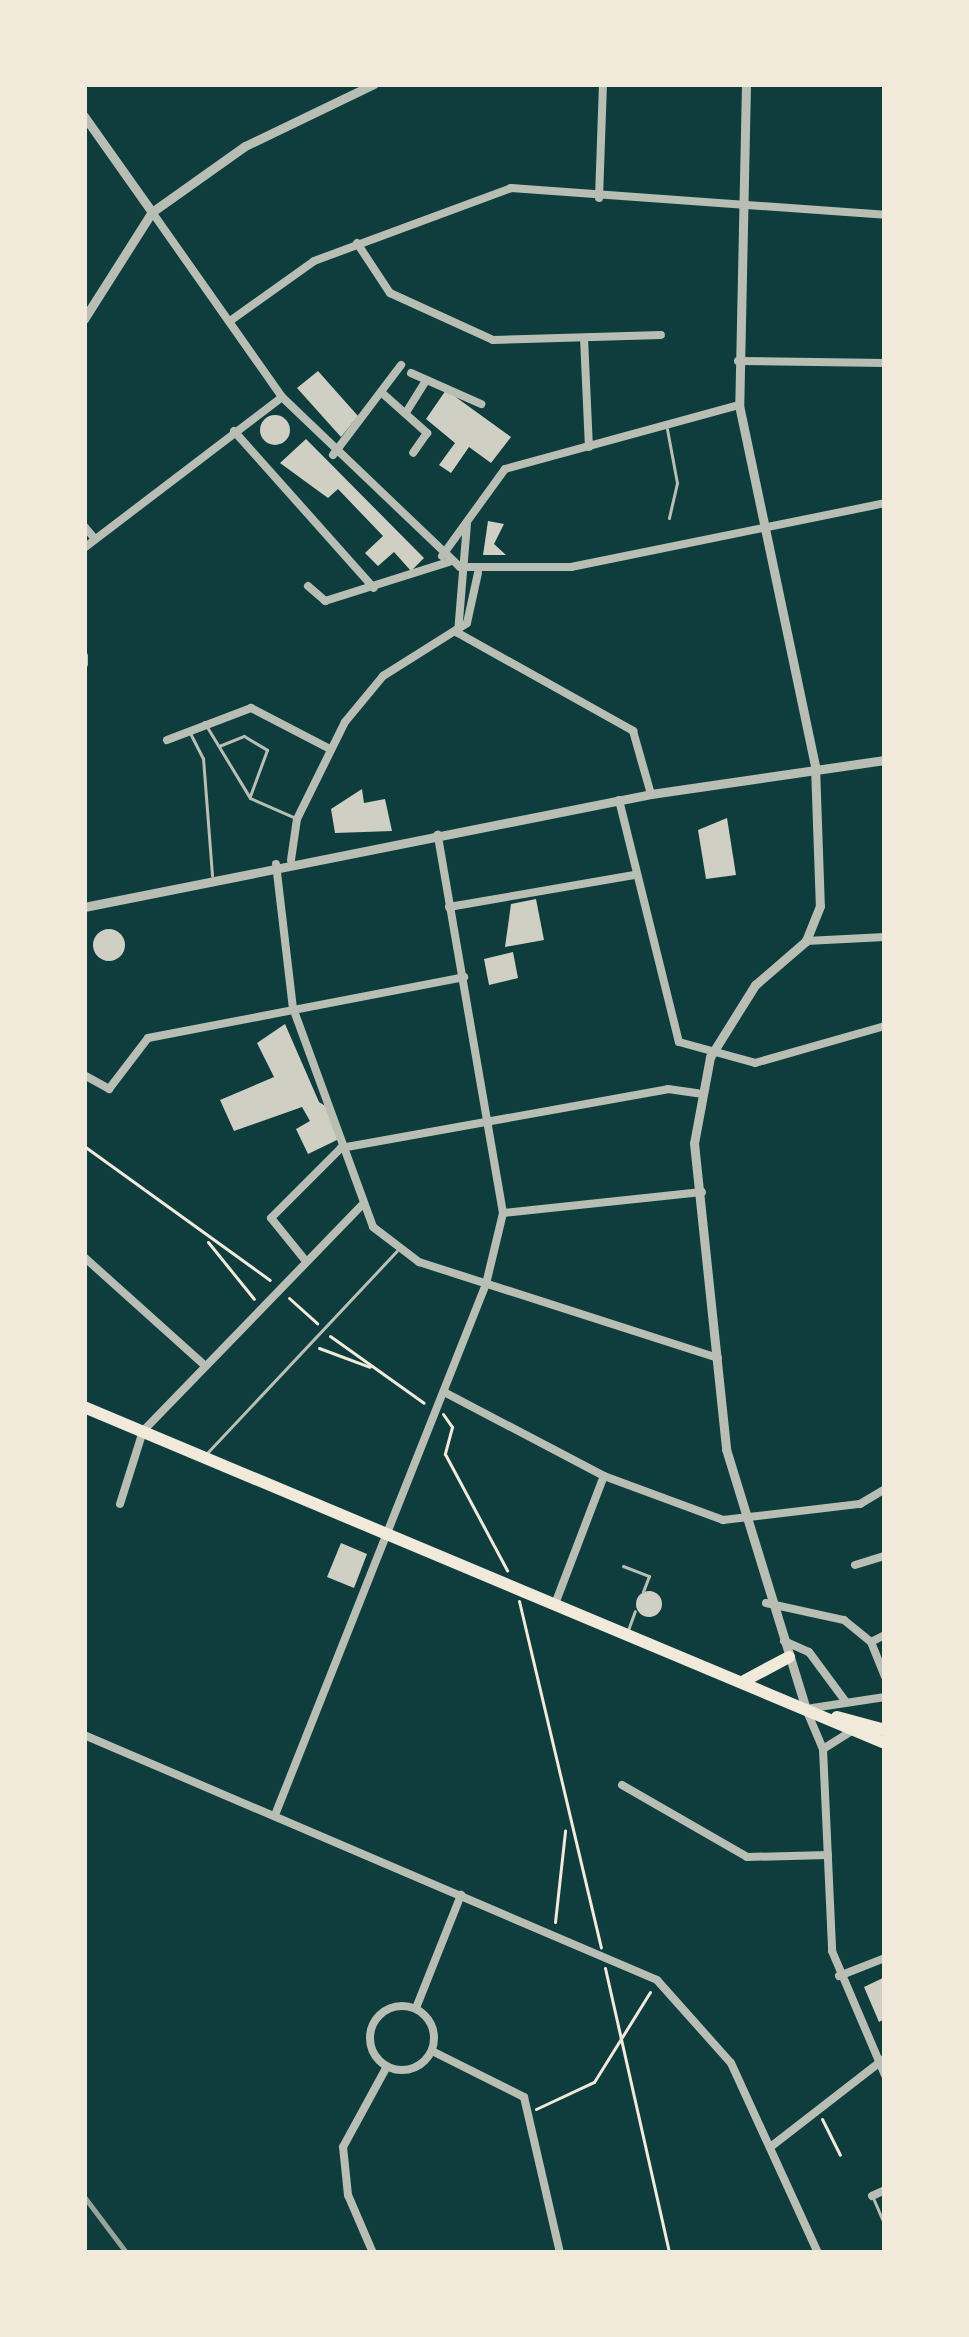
<!DOCTYPE html>
<html>
<head>
<meta charset="utf-8">
<style>
  body { margin:0 }
  #map { position:relative; width:969px; height:2337px; overflow:hidden; background:#0f3d3e; font-family:Cabin,sans-serif }
  div>[style] { position:absolute }
  [style*='--x'] { left:calc(var(--x)*1px); top:calc(var(--y)*1px); width:calc(var(--w)*1px); rotate:calc(var(--a)*1deg) }
  .building>* { inset:0; background:#cfcfc3 }
  .round { border-radius:50% }
  .path>* { height:3px; margin:-1.5px; padding:0 1.5px; transform-origin:1.5px; border-radius:1.5px; background:#f1e9da }
  .service>* { height:3px; margin:-1.5px; padding:0 1.5px; transform-origin:1.5px; border-radius:1.5px; background:#b8beb3 }
  .minor>* { height:8px; margin:-4px; padding:0 4px; transform-origin:4px; border-radius:4px; background:#b8beb3 }
  .minor>.ring { margin:-4px; padding:0; box-sizing:content-box; background:none; border:8px solid #b8beb3; border-radius:50% }
  .tertiary>* { height:9px; margin:-4.5px; padding:0 4.5px; transform-origin:4.5px; border-radius:4.5px; background:#b8beb3 }
  .primary>* { height:12px; margin:-6px; padding:0 6px; transform-origin:6px; border-radius:6px; background:#f1e9da }
  .rail>* { height:4.5px; margin:-2.25px; padding:0 2.25px; transform-origin:2.25px; border-radius:2.25px; background:#97a49c }
  span { translate:-50% -50%; white-space:nowrap; text-align:center; line-height:1.15; -webkit-text-stroke:9px #f1e9da; paint-order:stroke }
  .frame { position:absolute; inset:0; border:87px solid #f1e9da; pointer-events:none }
</style>
</head>
<body>
<div id="map">
  <div class="building">
    <i style="clip-path:polygon(318px 371px,358px 416px,341px 437px,297px 388px)"></i>
    <i style="clip-path:polygon(446px 390px,511px 437px,491px 463px,469px 447px,451px 473px,439px 465px,455px 443px,426px 419px)"></i>
    <i class="round" style="left:260px;top:415px;width:30px;height:30px"></i>
    <i style="clip-path:polygon(306px 439px,424px 558px,411px 571px,394px 552px,378px 566px,365px 553px,383px 536px,338px 489px,328px 498px,280px 463px)"></i>
    <i style="clip-path:polygon(488px 521px,504px 524px,494px 544px,506px 555px,483px 555px)"></i>
    <i style="clip-path:polygon(362px 789px,364px 803px,385px 799px,392px 831px,335px 833px,331px 809px)"></i>
    <i style="clip-path:polygon(727px 818px,736px 875px,706px 879px,698px 830px)"></i>
    <i style="clip-path:polygon(536px 899px,544px 940px,505px 947px,511px 904px)"></i>
    <i class="round" style="left:93px;top:929px;width:32px;height:32px"></i>
    <i style="clip-path:polygon(513px 952px,518px 978px,489px 985px,484px 959px)"></i>
    <i style="clip-path:polygon(285px 1024px,319px 1102px,335px 1112px,339px 1139px,308px 1154px,296px 1129px,310px 1121px,302px 1107px,234px 1131px,220px 1100px,274px 1077px,257px 1043px)"></i>
    <i style="clip-path:polygon(341px 1543px,367px 1554px,354px 1588px,327px 1577px)"></i>
    <i class="round" style="left:636px;top:1591px;width:26px;height:26px"></i>
    <i style="clip-path:polygon(885px 1977px,885px 2019px,879px 2022px,864px 1987px)"></i>
  </div>
  <div class="path">
    <i style="--x:84;--y:1146;--w:229;--a:35.8"></i>
    <i style="--x:208;--y:1242;--w:73;--a:51.1"></i>
    <i style="--x:289;--y:1298;--w:38;--a:42"></i>
    <i style="--x:330;--y:1336;--w:115;--a:35.5"></i>
    <i style="--x:319;--y:1348;--w:54;--a:20.4"></i>
    <i style="--x:443;--y:1414;--w:16;--a:55"></i>
    <i style="--x:452;--y:1427;--w:28;--a:105"></i>
    <i style="--x:445;--y:1454;--w:132;--a:61.9"></i>
    <i style="--x:519;--y:1601;--w:356;--a:76.7"></i>
    <i style="--x:555;--y:1922;--w:92;--a:-83.7"></i>
    <i style="--x:605;--y:1968;--w:292;--a:77.3"></i>
    <i style="--x:536;--y:2109;--w:64;--a:-25"></i>
    <i style="--x:594;--y:2082;--w:106;--a:-58.1"></i>
    <i style="--x:822;--y:2119;--w:40;--a:63.4"></i>
  </div>
  <div class="service">
    <i style="--x:667;--y:429;--w:55;--a:79.5"></i>
    <i style="--x:677;--y:483;--w:36;--a:103"></i>
    <i style="--x:204;--y:722;--w:89;--a:58.8"></i>
    <i style="--x:250;--y:798;--w:47;--a:23.8"></i>
    <i style="--x:190;--y:733;--w:28;--a:63"></i>
    <i style="--x:203;--y:758;--w:118;--a:85.6"></i>
    <i style="--x:219;--y:746;--w:27;--a:-22"></i>
    <i style="--x:244;--y:736;--w:27;--a:31"></i>
    <i style="--x:267;--y:750;--w:49;--a:110.3"></i>
    <i style="--x:207;--y:1453;--w:277;--a:-46.8"></i>
    <i style="--x:623;--y:1566;--w:28;--a:21"></i>
    <i style="--x:649;--y:1576;--w:17;--a:111"></i>
    <i style="--x:628;--y:1630;--w:20;--a:-70"></i>
    <i style="--x:874;--y:2200;--w:28;--a:67"></i>
  </div>
  <div class="minor">
    <i style="--x:599;--y:198;--w:114;--a:-88"></i>
    <i style="--x:152;--y:212;--w:226;--a:54.9"></i>
    <i style="--x:282;--y:397;--w:246;--a:43.7"></i>
    <i style="--x:460;--y:567;--w:111;--a:0"></i>
    <i style="--x:571;--y:567;--w:320;--a:-11.5"></i>
    <i style="--x:357;--y:243;--w:60;--a:56.6"></i>
    <i style="--x:390;--y:293;--w:113;--a:24.5"></i>
    <i style="--x:493;--y:340;--w:168;--a:-1.7"></i>
    <i style="--x:230;--y:321;--w:103;--a:-35.5"></i>
    <i style="--x:314;--y:261;--w:210;--a:-20.3"></i>
    <i style="--x:511;--y:188;--w:375;--a:4.1"></i>
    <i style="--x:584;--y:338;--w:109;--a:87.4"></i>
    <i style="--x:738;--y:361;--w:147;--a:0.8"></i>
    <i style="--x:411;--y:373;--w:77;--a:23.9"></i>
    <i style="--x:381;--y:392;--w:62;--a:41.7"></i>
    <i style="--x:427;--y:433;--w:24;--a:125"></i>
    <i style="--x:407;--y:411;--w:34;--a:-58"></i>
    <i style="--x:234;--y:431;--w:210;--a:48.3"></i>
    <i style="--x:333;--y:455;--w:113;--a:-52.9"></i>
    <i style="--x:84;--y:526;--w:17;--a:50"></i>
    <i style="--x:84;--y:548;--w:249;--a:-37.3"></i>
    <i style="--x:442;--y:556;--w:107;--a:-54.1"></i>
    <i style="--x:505;--y:469;--w:243;--a:-15.3"></i>
    <i style="--x:308;--y:586;--w:23;--a:41"></i>
    <i style="--x:325;--y:601;--w:130;--a:-17.5"></i>
    <i style="--x:458;--y:633;--w:201;--a:29.2"></i>
    <i style="--x:633;--y:731;--w:66;--a:74.1"></i>
    <i style="--x:458;--y:633;--w:109;--a:-85.3"></i>
    <i style="--x:84;--y:656;--w:8;--a:90"></i>
    <i style="--x:167;--y:740;--w:90;--a:-20.9"></i>
    <i style="--x:251;--y:708;--w:89;--a:27.4"></i>
    <i style="--x:619;--y:800;--w:249;--a:76.1"></i>
    <i style="--x:679;--y:1042;--w:79;--a:15.4"></i>
    <i style="--x:755;--y:1063;--w:135;--a:-15.9"></i>
    <i style="--x:291;--y:860;--w:41;--a:-81.7"></i>
    <i style="--x:297;--y:819;--w:108;--a:-63.7"></i>
    <i style="--x:345;--y:722;--w:60;--a:-50.4"></i>
    <i style="--x:383;--y:676;--w:99;--a:-32.2"></i>
    <i style="--x:467;--y:623;--w:51;--a:-77.6"></i>
    <i style="--x:276;--y:864;--w:145;--a:83.3"></i>
    <i style="--x:293;--y:1008;--w:233;--a:69.9"></i>
    <i style="--x:373;--y:1227;--w:58;--a:37.3"></i>
    <i style="--x:419;--y:1262;--w:314;--a:17.8"></i>
    <i style="--x:449;--y:907;--w:188;--a:-9.8"></i>
    <i style="--x:806;--y:941;--w:79;--a:-2.9"></i>
    <i style="--x:84;--y:1075;--w:29;--a:29"></i>
    <i style="--x:109;--y:1089;--w:64;--a:-52.6"></i>
    <i style="--x:148;--y:1038;--w:322;--a:-10.9"></i>
    <i style="--x:503;--y:1213;--w:200;--a:-6"></i>
    <i style="--x:84;--y:1257;--w:159;--a:41.9"></i>
    <i style="--x:305;--y:1260;--w:54;--a:-129"></i>
    <i style="--x:271;--y:1218;--w:99;--a:-45"></i>
    <i style="--x:341;--y:1148;--w:332;--a:-10.2"></i>
    <i style="--x:668;--y:1089;--w:30;--a:8"></i>
    <i style="--x:444;--y:1392;--w:181;--a:27.7"></i>
    <i style="--x:604;--y:1476;--w:127;--a:20.3"></i>
    <i style="--x:723;--y:1520;--w:138;--a:-6.7"></i>
    <i style="--x:860;--y:1504;--w:29;--a:-31"></i>
    <i style="--x:120;--y:1504;--w:77;--a:-72.5"></i>
    <i style="--x:143;--y:1431;--w:315;--a:-45.9"></i>
    <i style="--x:855;--y:1565;--w:31;--a:-17"></i>
    <i style="--x:766;--y:1603;--w:80;--a:12.3"></i>
    <i style="--x:844;--y:1620;--w:35;--a:39"></i>
    <i style="--x:871;--y:1642;--w:38;--a:68"></i>
    <i style="--x:555;--y:1604;--w:137;--a:-69.1"></i>
    <i style="--x:784;--y:1641;--w:27;--a:24"></i>
    <i style="--x:809;--y:1652;--w:62;--a:53.5"></i>
    <i style="--x:871;--y:1642;--w:16;--a:-27"></i>
    <i style="--x:885;--y:1697;--w:80;--a:171.4"></i>
    <i style="--x:806;--y:1709;--w:43;--a:67"></i>
    <i style="--x:823;--y:1749;--w:202;--a:87.4"></i>
    <i style="--x:832;--y:1951;--w:135;--a:66.9"></i>
    <i style="--x:84;--y:1735;--w:623;--a:23.15"></i>
    <i style="--x:657;--y:1980;--w:111;--a:48.3"></i>
    <i style="--x:731;--y:2063;--w:209;--a:65.4"></i>
    <i style="--x:823;--y:1749;--w:34;--a:-32"></i>
    <i style="--x:622;--y:1785;--w:144;--a:29.9"></i>
    <i style="--x:747;--y:1857;--w:81;--a:-1.4"></i>
    <i style="--x:275;--y:1815;--w:571;--a:-68.33"></i>
    <i style="--x:486;--y:1284;--w:73;--a:-76.5"></i>
    <i style="--x:503;--y:1213;--w:384;--a:-99.8"></i>
    <i style="--x:839;--y:1976;--w:49;--a:-21.4"></i>
    <i class="ring" style="left:370px;top:2006px;width:56px;height:56px"></i>
    <i style="--x:416;--y:2008;--w:122;--a:-68.3"></i>
    <i style="--x:432;--y:2051;--w:103;--a:26.6"></i>
    <i style="--x:524;--y:2097;--w:160;--a:77"></i>
    <i style="--x:773;--y:2145;--w:142;--a:-37.8"></i>
    <i style="--x:872;--y:2196;--w:14;--a:-25"></i>
    <i style="--x:373;--y:2253;--w:63;--a:-113.3"></i>
    <i style="--x:348;--y:2195;--w:48;--a:-95.9"></i>
    <i style="--x:343;--y:2147;--w:90;--a:-61.4"></i>
  </div>
  <div class="tertiary">
    <i style="--x:746;--y:84;--w:321;--a:91.2"></i>
    <i style="--x:739;--y:405;--w:369;--a:78.1"></i>
    <i style="--x:815;--y:766;--w:140;--a:88"></i>
    <i style="--x:820;--y:906;--w:38;--a:112"></i>
    <i style="--x:806;--y:941;--w:67;--a:139.2"></i>
    <i style="--x:755;--y:985;--w:85;--a:122"></i>
    <i style="--x:710;--y:1057;--w:87;--a:100.5"></i>
    <i style="--x:694;--y:1143;--w:308;--a:84"></i>
    <i style="--x:726;--y:1449;--w:272;--a:72.9"></i>
    <i style="--x:84;--y:116;--w:118;--a:54.7"></i>
    <i style="--x:84;--y:319;--w:127;--a:-57.6"></i>
    <i style="--x:152;--y:212;--w:114;--a:-35.4"></i>
    <i style="--x:245;--y:146;--w:143;--a:-25.7"></i>
    <i style="--x:84;--y:907;--w:578;--a:-11.27"></i>
    <i style="--x:651;--y:794;--w:236;--a:-8.3"></i>
  </div>
  <div class="primary">
    <i style="--x:84;--y:1407;--w:869;--a:22.76"></i>
    <i style="--x:744;--y:1681;--w:51;--a:-28.1"></i>
    <i style="--x:837;--y:1717;--w:50;--a:15.2"></i>
  </div>
  <div class="rail">
    <i style="--x:84;--y:2196;--w:71;--a:53"></i>
  </div>
  <div class="frame"></div>
</div>
</body>
</html>
